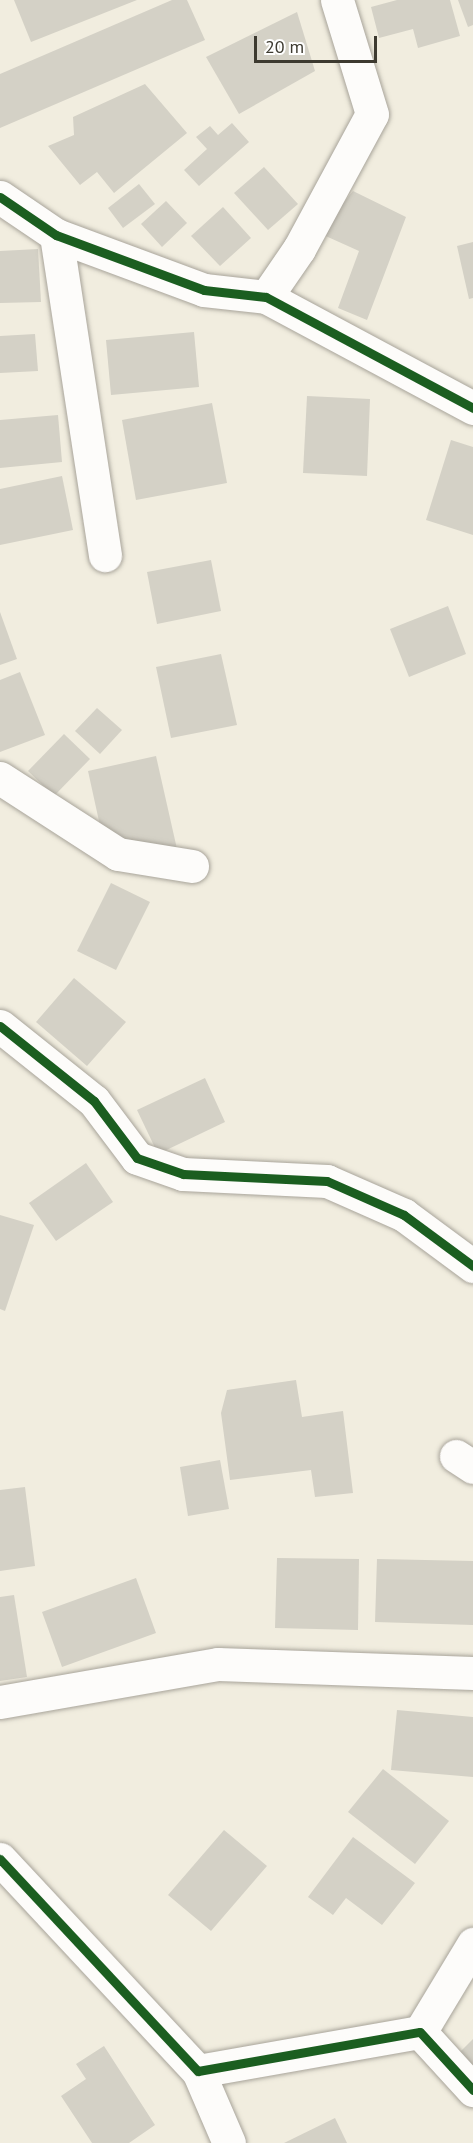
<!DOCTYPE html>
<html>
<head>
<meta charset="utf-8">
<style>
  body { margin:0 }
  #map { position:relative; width:473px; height:2143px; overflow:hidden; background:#f1eddf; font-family:"PT Sans",sans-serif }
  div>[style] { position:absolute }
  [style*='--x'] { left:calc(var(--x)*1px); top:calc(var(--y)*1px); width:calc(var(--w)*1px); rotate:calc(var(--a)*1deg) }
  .building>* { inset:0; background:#d4d1c6 }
  .roads { filter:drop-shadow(0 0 2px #a8a49a) drop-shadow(0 0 2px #a8a49a) }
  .street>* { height:33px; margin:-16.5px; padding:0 16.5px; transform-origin:16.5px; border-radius:16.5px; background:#fdfcfa }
  .cycleway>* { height:9px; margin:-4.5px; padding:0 4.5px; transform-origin:4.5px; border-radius:4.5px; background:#1b5e20 }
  span { translate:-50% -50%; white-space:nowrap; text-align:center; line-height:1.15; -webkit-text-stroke:5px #fff; paint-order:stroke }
  .scale { position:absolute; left:254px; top:36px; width:123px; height:27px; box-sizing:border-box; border:3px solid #3d3a30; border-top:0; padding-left:8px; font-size:18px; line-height:21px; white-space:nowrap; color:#3d3a30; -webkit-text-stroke:4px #fff; paint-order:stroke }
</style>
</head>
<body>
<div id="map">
  <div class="building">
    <i style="clip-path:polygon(14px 0,137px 0,31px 42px)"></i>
    <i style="clip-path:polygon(172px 0,187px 0,205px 40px,0 128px,0 74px)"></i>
    <i style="clip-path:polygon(397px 0,450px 0,460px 36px,418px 48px,413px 29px,379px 38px,371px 7px)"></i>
    <i style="clip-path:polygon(458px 0,473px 0,473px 25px,468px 27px)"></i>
    <i style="clip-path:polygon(297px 12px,315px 71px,239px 114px,206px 57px)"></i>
    <i style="clip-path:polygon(145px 84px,187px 133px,114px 193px,97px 172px,80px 185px,48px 146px,74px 135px,73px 117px)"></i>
    <i style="clip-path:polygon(232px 123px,249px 142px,199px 186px,184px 170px,207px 149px,196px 137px,210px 126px,218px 135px)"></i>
    <i style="clip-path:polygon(264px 167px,298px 204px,268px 230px,234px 193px)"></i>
    <i style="clip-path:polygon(139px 184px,155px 204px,123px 228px,108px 208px)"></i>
    <i style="clip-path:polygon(353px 191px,406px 217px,367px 320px,338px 308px,359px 251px,319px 233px)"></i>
    <i style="clip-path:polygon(166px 201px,187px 223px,162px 247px,141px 224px)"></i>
    <i style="clip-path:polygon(223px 207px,251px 238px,220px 266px,191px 236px)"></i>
    <i style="clip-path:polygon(473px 242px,473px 298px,469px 299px,457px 246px)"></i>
    <i style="clip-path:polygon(38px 249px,41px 302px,0 303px,0 251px)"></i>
    <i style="clip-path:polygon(194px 332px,199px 387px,111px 395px,106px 340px)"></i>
    <i style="clip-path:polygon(35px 334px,38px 371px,0 373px,0 336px)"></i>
    <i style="clip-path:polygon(307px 396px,370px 399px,367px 476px,303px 473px)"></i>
    <i style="clip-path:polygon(212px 403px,227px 483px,136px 500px,122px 420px)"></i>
    <i style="clip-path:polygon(58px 415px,62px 462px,0 468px,0 420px)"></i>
    <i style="clip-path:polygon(451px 440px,473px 447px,473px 535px,426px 520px)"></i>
    <i style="clip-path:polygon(62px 476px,73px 530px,0 545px,0 489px)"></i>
    <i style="clip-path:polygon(211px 560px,221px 611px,157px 624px,147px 572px)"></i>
    <i style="clip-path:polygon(448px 606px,466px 654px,409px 677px,390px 629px)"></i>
    <i style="clip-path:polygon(0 612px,17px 659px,0 665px)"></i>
    <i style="clip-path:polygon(221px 654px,237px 725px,171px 738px,156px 667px)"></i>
    <i style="clip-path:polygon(20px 672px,45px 735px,0 752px,0 680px)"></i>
    <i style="clip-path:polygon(97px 708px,122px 730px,100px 754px,75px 731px)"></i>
    <i style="clip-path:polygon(64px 734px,90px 759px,54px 796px,28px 771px)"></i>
    <i style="clip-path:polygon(156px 756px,177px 849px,102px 835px,88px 771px)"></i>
    <i style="clip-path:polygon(111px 883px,150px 902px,116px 970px,77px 951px)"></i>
    <i style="clip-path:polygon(74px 978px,126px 1022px,87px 1066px,36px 1022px)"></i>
    <i style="clip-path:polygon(205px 1078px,225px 1122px,158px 1154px,137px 1110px)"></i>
    <i style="clip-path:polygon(86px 1163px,113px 1202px,56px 1241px,29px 1203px)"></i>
    <i style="clip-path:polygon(0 1215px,34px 1225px,5px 1311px,0 1309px)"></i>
    <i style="clip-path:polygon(296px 1380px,302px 1417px,343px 1411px,353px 1493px,315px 1497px,311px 1470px,230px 1480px,221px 1413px,227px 1390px)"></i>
    <i style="clip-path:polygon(220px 1460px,229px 1509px,188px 1516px,180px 1467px)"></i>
    <i style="clip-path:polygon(25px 1487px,35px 1566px,0 1571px,0 1490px)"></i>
    <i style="clip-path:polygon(277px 1558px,359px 1559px,358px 1630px,275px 1628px)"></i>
    <i style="clip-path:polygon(377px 1559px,473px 1561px,473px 1625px,375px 1622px)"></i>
    <i style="clip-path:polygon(136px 1578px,156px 1633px,62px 1667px,42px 1612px)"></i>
    <i style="clip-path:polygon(14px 1595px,27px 1677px,0 1681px,0 1597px)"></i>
    <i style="clip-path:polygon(397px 1710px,473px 1717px,473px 1777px,391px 1770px)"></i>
    <i style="clip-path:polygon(383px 1769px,449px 1821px,415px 1864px,348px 1812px)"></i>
    <i style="clip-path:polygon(224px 1830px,267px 1866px,211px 1931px,168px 1895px)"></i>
    <i style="clip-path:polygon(353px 1837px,415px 1883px,382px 1925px,346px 1898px,333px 1915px,308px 1897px)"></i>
    <i style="clip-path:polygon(473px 2039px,473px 2077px,454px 2058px)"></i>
    <i style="clip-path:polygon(104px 2046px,155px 2125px,129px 2143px,92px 2143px,61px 2096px,86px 2079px,76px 2064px)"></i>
    <i style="clip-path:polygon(335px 2118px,347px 2143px,284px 2143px)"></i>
  </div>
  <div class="roads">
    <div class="street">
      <i style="--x:0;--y:197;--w:68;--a:34.2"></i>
      <i style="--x:56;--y:235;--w:158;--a:20.4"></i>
      <i style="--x:204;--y:290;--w:62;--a:6.4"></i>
      <i style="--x:266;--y:297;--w:235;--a:28.2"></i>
      <i style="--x:56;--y:235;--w:324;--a:81.3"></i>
      <i style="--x:266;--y:297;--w:58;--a:-55.5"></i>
      <i style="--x:299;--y:249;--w:153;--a:-61.6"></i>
      <i style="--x:372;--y:114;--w:119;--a:-107.1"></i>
      <i style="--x:0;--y:778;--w:140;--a:32.8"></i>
      <i style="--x:118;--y:854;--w:75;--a:9.2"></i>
      <i style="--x:0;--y:1026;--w:120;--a:38.6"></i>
      <i style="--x:94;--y:1101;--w:71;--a:53"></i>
      <i style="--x:137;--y:1158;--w:49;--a:19.2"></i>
      <i style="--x:183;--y:1174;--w:144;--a:2.8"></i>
      <i style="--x:327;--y:1181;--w:84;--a:23.8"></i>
      <i style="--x:404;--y:1215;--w:86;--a:36.5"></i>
      <i style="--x:456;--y:1456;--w:20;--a:33"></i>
      <i style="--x:0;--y:1702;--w:221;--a:-9.9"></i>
      <i style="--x:218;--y:1664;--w:255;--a:2"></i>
      <i style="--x:0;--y:1859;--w:290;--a:47"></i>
      <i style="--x:198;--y:2071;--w:225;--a:-10"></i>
      <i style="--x:420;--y:2032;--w:79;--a:47.6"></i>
      <i style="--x:420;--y:2032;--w:103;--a:-58.9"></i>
      <i style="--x:198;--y:2071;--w:78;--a:66.7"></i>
    </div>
  </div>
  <div class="cycleway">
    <i style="--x:0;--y:197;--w:68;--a:34.2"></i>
    <i style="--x:56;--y:235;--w:158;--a:20.4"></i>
    <i style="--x:204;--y:290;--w:62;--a:6.4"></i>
    <i style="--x:266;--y:297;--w:235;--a:28.2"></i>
    <i style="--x:0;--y:1026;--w:120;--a:38.6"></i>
    <i style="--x:94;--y:1101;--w:71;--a:53"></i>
    <i style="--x:137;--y:1158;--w:49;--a:19.2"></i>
    <i style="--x:183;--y:1174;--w:144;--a:2.8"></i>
    <i style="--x:327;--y:1181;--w:84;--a:23.8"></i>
    <i style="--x:404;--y:1215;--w:86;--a:36.5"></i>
    <i style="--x:0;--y:1859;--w:290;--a:47"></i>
    <i style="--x:198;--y:2071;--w:225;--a:-10"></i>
    <i style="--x:420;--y:2032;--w:79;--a:47.6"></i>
  </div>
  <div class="scale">20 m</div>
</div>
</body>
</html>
